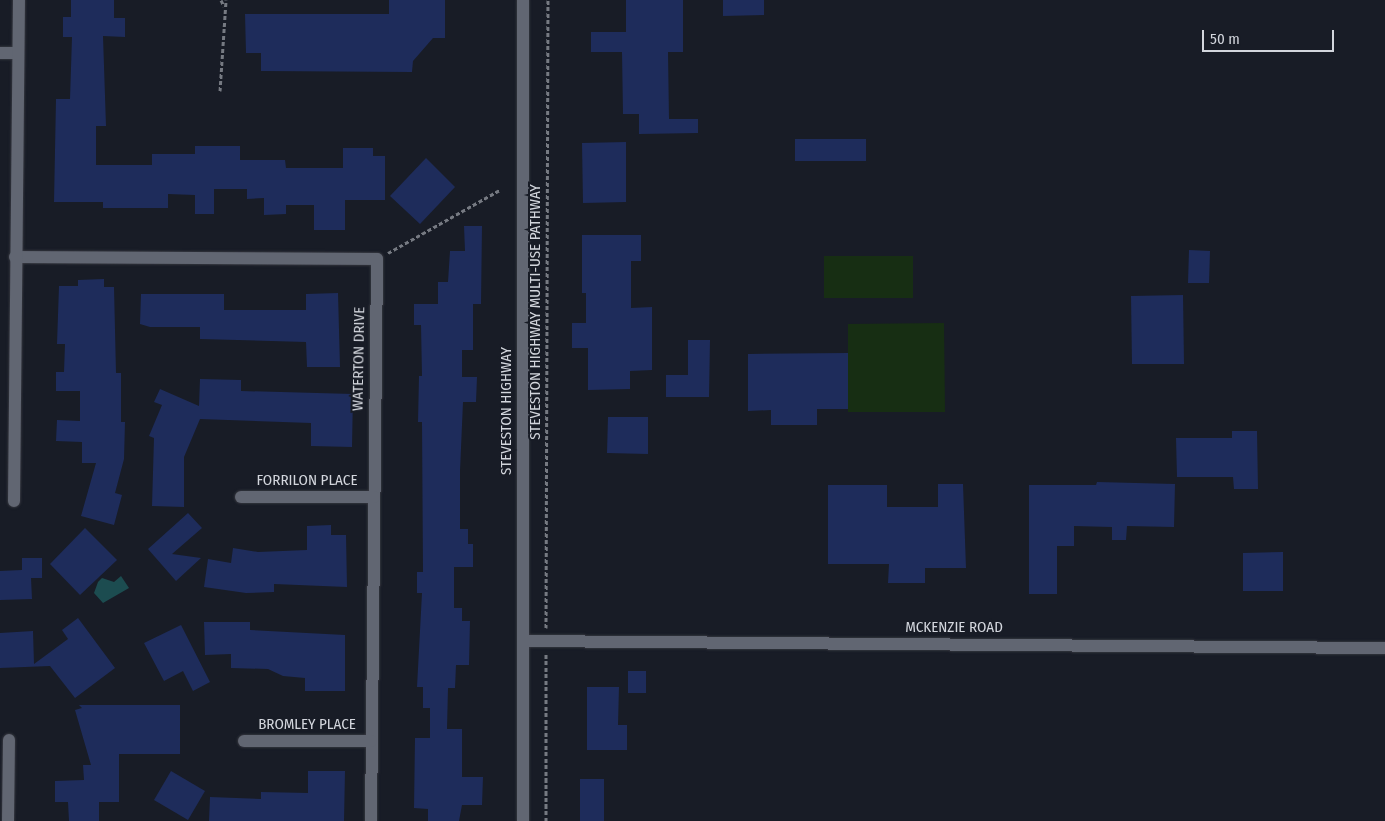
<!DOCTYPE html>
<html>
<head>
<meta charset="utf-8">
<style>
  body { margin:0 }
  #map { position:relative; width:1385px; height:821px; overflow:hidden; background:#181c26; font-family:"Fira Sans Condensed",sans-serif }
  div>[style] { position:absolute }
  [style*='--x'] { left:calc(var(--x)*1px); top:calc(var(--y)*1px); width:calc(var(--w)*1px); rotate:calc(var(--a)*1deg) }
  .green>* { inset:0; background:#172e13 }
  .water>* { inset:0; background:#1c4c50 }
  .building>* { inset:0; background:#1e2c5b }
  .path>* { height:3px; margin-top:-1.5px; transform-origin:0; background:repeating-linear-gradient(90deg,#767a82 0 4px,transparent 0 6.5px) }
  .roads { filter:drop-shadow(0 0 1px #363840) drop-shadow(0 0 1px #363840) }
  .street>* { height:12px; margin:-6px; padding:0 6px; transform-origin:6px; border-radius:6px; background:#616672 }
  .secondary>* { height:12px; margin:-6px; padding:0 6px; transform-origin:6px; border-radius:6px; background:#616672 }
  span { translate:-50% -50%; white-space:nowrap; text-align:center; line-height:1.15; -webkit-text-stroke:4px #181c26; paint-order:stroke }
  .street-label { font-size:15px; color:#d3d6dd }
  .scale { position:absolute; left:1202px; top:30px; width:132px; height:22px; box-sizing:border-box; border:2px solid #d3d6dd; border-top:0; padding-left:6px; font-size:15px; line-height:18px; white-space:nowrap; color:#d3d6dd; -webkit-text-stroke:4px #181c26; paint-order:stroke }
</style>
</head>
<body>
<div id="map">
  <div class="green">
    <i style="clip-path:polygon(824px 256px,913px 256px,913px 298px,824px 298px)"></i>
    <i style="clip-path:polygon(944px 323px,945px 412px,848px 412px,848px 324px)"></i>
  </div>
  <div class="water">
    <i style="clip-path:polygon(121px 576px,129px 588px,103px 603px,94px 593px,98px 582px,102px 578px,114px 582px)"></i>
  </div>
  <div class="building">
    <i style="clip-path:polygon(71px 0,114px 0,114px 18px,125px 18px,125px 37px,103px 36px,106px 126px,96px 126px,96px 165px,152px 165px,152px 154px,195px 154px,195px 146px,240px 146px,240px 160px,285px 160px,286px 168px,343px 168px,343px 148px,373px 148px,373px 156px,385px 156px,385px 200px,345px 200px,345px 230px,314px 230px,314px 205px,286px 205px,286px 214px,264px 215px,264px 198px,247px 199px,247px 189px,214px 189px,214px 214px,195px 214px,195px 195px,168px 194px,168px 208px,103px 208px,103px 202px,54px 202px,56px 99px,70px 99px,72px 37px,63px 37px,63px 17px,71px 17px)"></i>
    <i style="clip-path:polygon(389px 0,445px 0,445px 38px,433px 38px,413px 61px,412px 72px,261px 71px,261px 53px,246px 53px,245px 14px,389px 14px)"></i>
    <i style="clip-path:polygon(626px 0,683px 0,683px 52px,668px 52px,669px 119px,698px 119px,698px 133px,639px 134px,639px 114px,623px 114px,622px 52px,591px 52px,591px 32px,626px 32px)"></i>
    <i style="clip-path:polygon(723px 0,764px 0,764px 15px,723px 16px)"></i>
    <i style="clip-path:polygon(795px 139px,866px 139px,866px 161px,795px 161px)"></i>
    <i style="clip-path:polygon(626px 142px,626px 202px,583px 203px,582px 143px)"></i>
    <i style="clip-path:polygon(426px 158px,455px 187px,420px 224px,390px 196px)"></i>
    <i style="clip-path:polygon(464px 226px,482px 226px,481px 304px,473px 304px,473px 350px,462px 350px,462px 377px,477px 377px,476px 402px,463px 402px,460px 471px,460px 529px,468px 529px,468px 544px,473px 544px,473px 567px,454px 567px,454px 608px,462px 608px,462px 621px,470px 621px,469px 665px,456px 665px,455px 688px,448px 688px,447px 729px,462px 729px,462px 777px,483px 777px,482px 805px,462px 805px,459px 821px,428px 821px,428px 809px,414px 808px,415px 738px,430px 738px,430px 708px,423px 708px,423px 687px,417px 687px,422px 593px,417px 593px,417px 572px,423px 572px,422px 422px,418px 422px,419px 376px,422px 376px,421px 325px,414px 325px,414px 304px,438px 304px,438px 282px,448px 282px,450px 251px,465px 251px)"></i>
    <i style="clip-path:polygon(582px 235px,641px 235px,641px 261px,631px 261px,631px 308px,652px 307px,652px 370px,630px 371px,630px 389px,588px 390px,588px 348px,572px 348px,572px 323px,586px 323px,586px 293px,582px 293px)"></i>
    <i style="clip-path:polygon(1189px 250px,1210px 251px,1209px 283px,1188px 283px)"></i>
    <i style="clip-path:polygon(104px 279px,104px 287px,114px 287px,116px 373px,121px 373px,121px 422px,125px 422px,124px 459px,115px 493px,122px 495px,114px 525px,81px 516px,96px 463px,82px 463px,82px 442px,56px 441px,57px 420px,80px 421px,80px 391px,56px 391px,56px 372px,64px 372px,65px 344px,57px 344px,59px 286px,78px 286px,78px 280px)"></i>
    <i style="clip-path:polygon(338px 293px,340px 367px,307px 367px,306px 342px,200px 339px,200px 327px,150px 327px,140px 324px,141px 294px,224px 294px,224px 310px,306px 310px,306px 294px)"></i>
    <i style="clip-path:polygon(1183px 295px,1184px 364px,1132px 364px,1131px 296px)"></i>
    <i style="clip-path:polygon(688px 340px,710px 340px,709px 397px,666px 397px,666px 375px,688px 375px)"></i>
    <i style="clip-path:polygon(848px 353px,848px 409px,817px 409px,817px 425px,771px 425px,771px 410px,748px 411px,748px 354px)"></i>
    <i style="clip-path:polygon(200px 379px,241px 380px,241px 391px,353px 394px,352px 447px,311px 446px,311px 423px,200px 419px,184px 457px,184px 507px,152px 506px,154px 438px,149px 436px,162px 405px,154px 402px,160px 389px,199px 406px)"></i>
    <i style="clip-path:polygon(608px 417px,648px 417px,648px 454px,607px 453px)"></i>
    <i style="clip-path:polygon(1232px 431px,1257px 431px,1258px 489px,1234px 489px,1233px 477px,1177px 477px,1176px 438px,1232px 438px)"></i>
    <i style="clip-path:polygon(1097px 482px,1175px 484px,1174px 527px,1127px 526px,1126px 540px,1112px 540px,1112px 527px,1074px 526px,1074px 546px,1057px 546px,1057px 594px,1029px 594px,1029px 485px,1096px 485px)"></i>
    <i style="clip-path:polygon(938px 484px,963px 484px,966px 568px,925px 568px,925px 583px,888px 583px,889px 564px,828px 564px,828px 485px,887px 485px,887px 507px,938px 507px)"></i>
    <i style="clip-path:polygon(188px 513px,202px 528px,172px 554px,201px 558px,176px 581px,148px 549px)"></i>
    <i style="clip-path:polygon(331px 525px,331px 535px,346px 535px,347px 587px,274px 584px,274px 592px,246px 593px,204px 587px,208px 559px,231px 563px,233px 548px,258px 552px,307px 550px,307px 526px)"></i>
    <i style="clip-path:polygon(85px 528px,117px 560px,80px 595px,50px 564px)"></i>
    <i style="clip-path:polygon(1283px 552px,1283px 591px,1243px 591px,1243px 553px)"></i>
    <i style="clip-path:polygon(22px 558px,42px 558px,42px 578px,31px 578px,32px 599px,0 600px,0 571px,22px 570px)"></i>
    <i style="clip-path:polygon(78px 618px,115px 668px,75px 698px,50px 666px,0 668px,0 633px,33px 631px,34px 664px,68px 639px,62px 630px)"></i>
    <i style="clip-path:polygon(204px 622px,250px 622px,250px 630px,345px 635px,345px 691px,305px 691px,305px 678px,283px 676px,268px 669px,231px 668px,231px 654px,205px 655px)"></i>
    <i style="clip-path:polygon(181px 625px,210px 682px,193px 691px,183px 671px,164px 681px,144px 643px)"></i>
    <i style="clip-path:polygon(628px 671px,646px 671px,646px 693px,628px 693px)"></i>
    <i style="clip-path:polygon(587px 687px,619px 687px,618px 725px,627px 725px,627px 750px,587px 750px)"></i>
    <i style="clip-path:polygon(79px 705px,180px 705px,180px 754px,119px 754px,119px 802px,99px 802px,99px 821px,69px 821px,68px 802px,55px 802px,55px 781px,84px 780px,83px 765px,91px 765px,75px 710px,82px 708px)"></i>
    <i style="clip-path:polygon(171px 771px,205px 791px,188px 820px,154px 800px)"></i>
    <i style="clip-path:polygon(308px 771px,345px 771px,344px 821px,209px 821px,210px 797px,261px 799px,261px 792px,308px 793px)"></i>
    <i style="clip-path:polygon(580px 779px,604px 779px,604px 821px,580px 821px)"></i>
  </div>
  <div class="path">
    <i style="--x:221;--y:0;--w:7;--a:63"></i>
    <i style="--x:220;--y:91;--w:91;--a:-86.2"></i>
    <i style="--x:388;--y:253;--w:129;--a:-29.4"></i>
    <i style="--x:546;--y:628;--w:628;--a:-89.82"></i>
    <i style="--x:546;--y:821;--w:167;--a:-90"></i>
  </div>
  <div class="roads">
    <div class="street">
      <i style="--x:0;--y:53;--w:18;--a:0"></i>
      <i style="--x:15;--y:257;--w:362;--a:0.3"></i>
      <i style="--x:377;--y:259;--w:562;--a:90.61"></i>
      <i style="--x:241;--y:497;--w:133;--a:0"></i>
      <i style="--x:14;--y:501;--w:501;--a:-89.43"></i>
      <i style="--x:523;--y:641;--w:862;--a:0.47"></i>
      <i style="--x:244;--y:741;--w:127;--a:0"></i>
      <i style="--x:8;--y:821;--w:81;--a:-89.3"></i>
    </div>
    <div class="secondary">
      <i style="--x:523;--y:0;--w:821;--a:90"></i>
    </div>
  </div>
  <div class="street-label">
    <span style="left:536px;top:312px;rotate:-90deg">STEVESTON HIGHWAY MULTI-USE PATHWAY</span>
    <span style="left:359px;top:359px;rotate:-89deg">WATERTON DRIVE</span>
    <span style="left:507px;top:411px;rotate:-90deg">STEVESTON HIGHWAY</span>
    <span style="left:307px;top:481px">FORRILON PLACE</span>
    <span style="left:954px;top:628px">MCKENZIE ROAD</span>
    <span style="left:307px;top:725px">BROMLEY PLACE</span>
  </div>
  <div class="scale">50 m</div>
</div>
</body>
</html>
